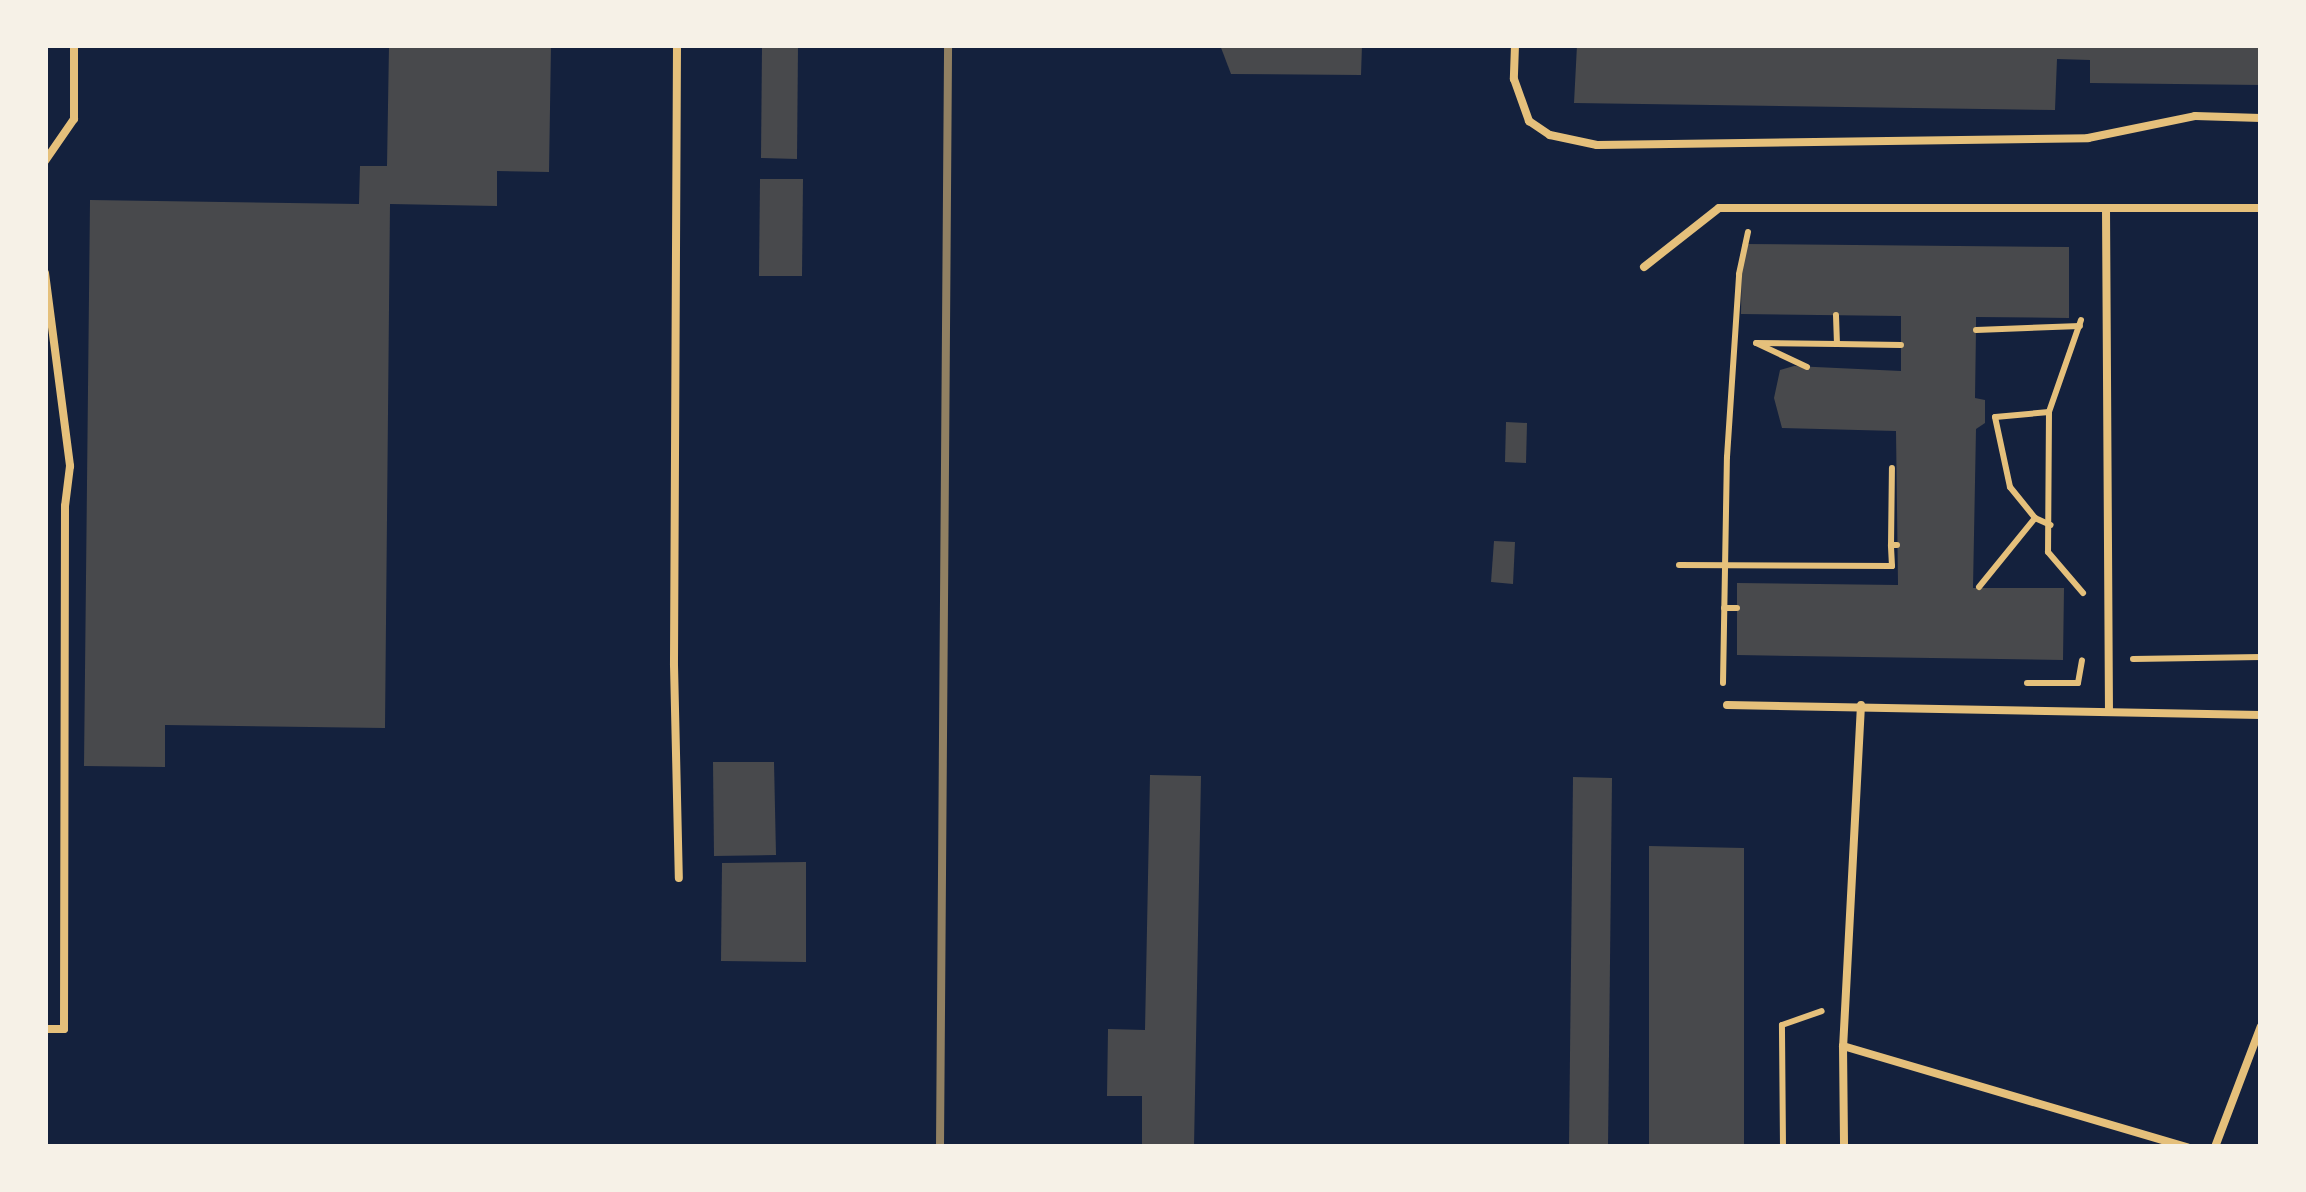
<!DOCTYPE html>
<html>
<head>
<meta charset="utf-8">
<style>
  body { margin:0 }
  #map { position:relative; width:2306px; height:1192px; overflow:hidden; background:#14213d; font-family:Commissioner,sans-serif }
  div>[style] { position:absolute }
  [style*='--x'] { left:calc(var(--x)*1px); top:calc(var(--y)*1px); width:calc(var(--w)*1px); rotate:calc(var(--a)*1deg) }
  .building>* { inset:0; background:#48494c }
  .path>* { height:6px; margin:-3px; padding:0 3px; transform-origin:3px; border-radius:3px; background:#e5c07b }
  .service>* { height:8px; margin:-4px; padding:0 4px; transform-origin:4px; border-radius:4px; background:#e5c07b }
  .rail>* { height:8px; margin:-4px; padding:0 4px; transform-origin:4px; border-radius:4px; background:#918062 }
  span { translate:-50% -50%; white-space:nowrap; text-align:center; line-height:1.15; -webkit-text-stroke:8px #f6f1e7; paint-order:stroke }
  .frame { position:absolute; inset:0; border:48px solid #f6f1e7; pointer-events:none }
</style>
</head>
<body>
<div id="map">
  <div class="building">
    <i style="clip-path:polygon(389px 45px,551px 45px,549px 172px,497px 171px,497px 206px,390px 204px,385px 728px,165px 725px,165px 767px,84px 766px,90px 200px,359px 204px,360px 166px,387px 166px)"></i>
    <i style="clip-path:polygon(762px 45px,798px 45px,797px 159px,761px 158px)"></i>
    <i style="clip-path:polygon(1220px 45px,1362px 45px,1361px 75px,1231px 74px)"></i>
    <i style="clip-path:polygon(1577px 45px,2261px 45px,2261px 85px,2090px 83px,2090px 60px,2057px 59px,2055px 110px,1574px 103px)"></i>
    <i style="clip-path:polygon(760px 179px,803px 179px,802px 276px,759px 276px)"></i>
    <i style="clip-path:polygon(1742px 244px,2069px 247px,2069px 318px,1976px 317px,1976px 330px,1975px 398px,1985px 400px,1985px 423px,1976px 429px,1973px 588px,2064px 588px,2063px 660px,1737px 655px,1737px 583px,1898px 585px,1896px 431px,1782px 428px,1774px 398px,1780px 370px,1794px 366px,1901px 371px,1901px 316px,1741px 314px)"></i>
    <i style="clip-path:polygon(1506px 422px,1527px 423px,1526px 463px,1505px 462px)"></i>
    <i style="clip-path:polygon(1494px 541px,1515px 542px,1513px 584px,1491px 582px)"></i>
    <i style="clip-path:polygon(713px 762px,774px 762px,776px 855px,714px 856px)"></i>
    <i style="clip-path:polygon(1150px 775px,1201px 776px,1194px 1147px,1142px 1147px,1142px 1096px,1107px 1096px,1108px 1029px,1145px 1030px)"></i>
    <i style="clip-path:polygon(1573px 777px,1612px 778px,1608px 1147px,1569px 1147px)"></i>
    <i style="clip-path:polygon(1649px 846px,1744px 848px,1744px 1147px,1649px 1147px)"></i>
    <i style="clip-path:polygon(806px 862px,806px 962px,721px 961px,722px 863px)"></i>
  </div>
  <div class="path">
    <i style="--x:2081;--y:320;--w:97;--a:109.2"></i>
    <i style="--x:2049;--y:412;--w:140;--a:90.4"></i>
    <i style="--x:2048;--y:552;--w:54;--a:49.5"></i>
    <i style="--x:1976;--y:330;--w:104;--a:-2.2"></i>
    <i style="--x:1837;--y:344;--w:64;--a:0.9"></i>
    <i style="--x:1807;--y:367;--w:56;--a:-154.8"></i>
    <i style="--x:1756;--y:343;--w:81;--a:0.7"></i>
    <i style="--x:1837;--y:344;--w:29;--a:-92"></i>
    <i style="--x:2049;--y:412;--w:54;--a:174.7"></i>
    <i style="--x:1995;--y:417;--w:72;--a:77.9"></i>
    <i style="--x:2010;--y:487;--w:40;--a:51"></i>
    <i style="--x:2035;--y:518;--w:17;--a:24"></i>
    <i style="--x:1891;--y:545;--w:77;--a:-89.3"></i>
    <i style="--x:1679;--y:565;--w:213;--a:0.3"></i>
    <i style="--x:1892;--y:566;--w:21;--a:-93"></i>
    <i style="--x:1891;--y:545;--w:6;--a:0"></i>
    <i style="--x:1979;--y:587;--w:89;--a:-50.9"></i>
    <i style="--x:1724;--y:608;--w:13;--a:0"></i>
    <i style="--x:2133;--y:659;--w:128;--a:-0.9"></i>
    <i style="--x:1723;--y:683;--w:226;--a:-89"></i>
    <i style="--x:1727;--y:457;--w:183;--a:-86.2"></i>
    <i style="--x:1739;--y:274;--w:43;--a:-77.9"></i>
    <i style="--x:2027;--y:683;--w:51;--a:0"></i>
    <i style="--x:2078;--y:683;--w:23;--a:-80"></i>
    <i style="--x:1783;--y:1147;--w:122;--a:-90.5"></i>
    <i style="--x:1782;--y:1025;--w:42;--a:-19.3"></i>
  </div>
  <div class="service">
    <i style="--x:677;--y:45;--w:620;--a:90.28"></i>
    <i style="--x:674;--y:665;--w:213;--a:88.7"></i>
    <i style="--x:1515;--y:45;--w:34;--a:92"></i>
    <i style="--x:1514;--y:79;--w:45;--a:70.3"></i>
    <i style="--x:1529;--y:121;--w:25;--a:34"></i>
    <i style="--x:1550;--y:135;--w:48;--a:12"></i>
    <i style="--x:1597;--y:145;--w:491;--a:-0.8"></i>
    <i style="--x:2088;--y:138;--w:109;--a:-11.6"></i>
    <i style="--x:2195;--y:116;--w:66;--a:1.7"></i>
    <i style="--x:45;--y:161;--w:51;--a:-55.4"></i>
    <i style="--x:74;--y:119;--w:74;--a:-90"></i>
    <i style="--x:2106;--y:208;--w:504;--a:89.66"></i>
    <i style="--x:1644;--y:267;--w:95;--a:-38.2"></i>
    <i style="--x:1719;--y:208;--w:542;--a:0"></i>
    <i style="--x:45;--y:273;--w:195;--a:82.6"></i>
    <i style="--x:70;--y:466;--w:40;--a:97.1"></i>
    <i style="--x:65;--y:506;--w:523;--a:90.11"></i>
    <i style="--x:64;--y:1029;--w:19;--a:180"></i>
    <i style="--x:1727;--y:705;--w:534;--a:1.07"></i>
    <i style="--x:1861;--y:705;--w:341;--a:93"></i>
    <i style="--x:1843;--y:1046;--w:359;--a:16.4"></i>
    <i style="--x:1843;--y:1046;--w:101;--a:89.4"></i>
    <i style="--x:2215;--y:1147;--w:129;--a:-69.2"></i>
  </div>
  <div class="rail">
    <i style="--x:940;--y:1147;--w:1102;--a:-89.58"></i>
  </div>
  <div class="frame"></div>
</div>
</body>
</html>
